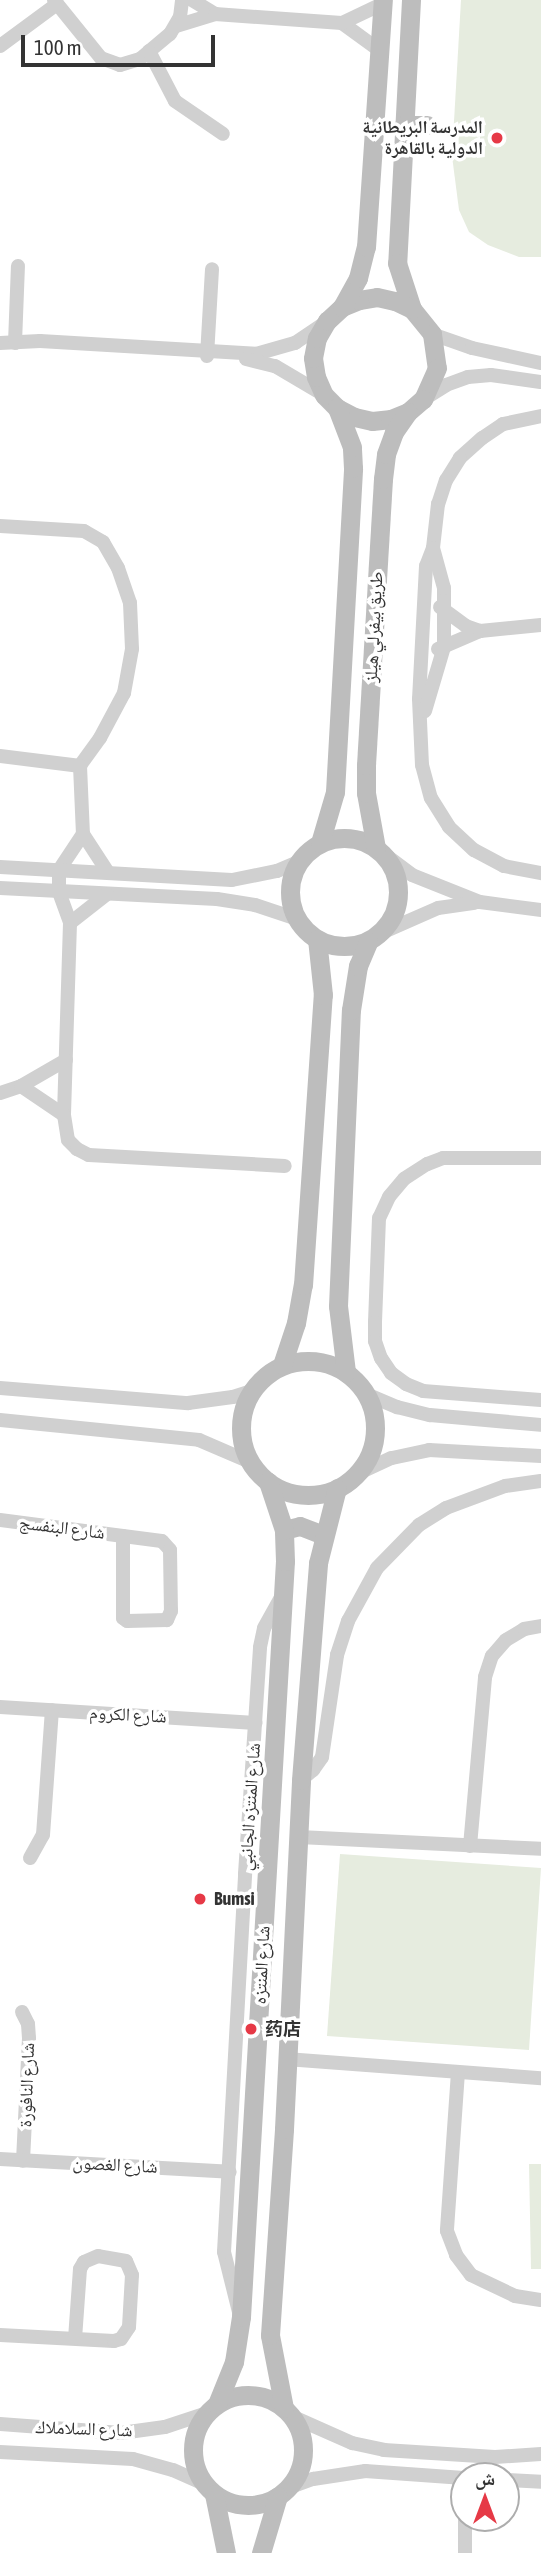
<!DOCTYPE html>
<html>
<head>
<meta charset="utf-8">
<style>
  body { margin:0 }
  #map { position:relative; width:541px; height:2553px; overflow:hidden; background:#fff; font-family:"Asap Condensed","Noto Naskh Arabic","Noto Sans SC",sans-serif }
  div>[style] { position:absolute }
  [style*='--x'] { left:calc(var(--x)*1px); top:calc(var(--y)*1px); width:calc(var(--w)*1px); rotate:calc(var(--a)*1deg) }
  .green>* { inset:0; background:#e6ecdf }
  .street>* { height:14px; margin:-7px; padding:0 7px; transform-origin:7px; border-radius:7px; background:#d0d0d0 }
  .secondary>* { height:19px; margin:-9.5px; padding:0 9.5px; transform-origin:9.5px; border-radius:9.5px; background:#bdbdbd }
  .secondary>.ring { margin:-9.5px; padding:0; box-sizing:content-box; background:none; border:19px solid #bdbdbd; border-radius:50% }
  .dots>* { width:19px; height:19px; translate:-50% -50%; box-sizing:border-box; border:4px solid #fff; border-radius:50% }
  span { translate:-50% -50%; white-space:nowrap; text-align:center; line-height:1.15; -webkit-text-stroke:7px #fff; paint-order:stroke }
  .poi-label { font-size:18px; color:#333; font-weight:700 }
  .right { translate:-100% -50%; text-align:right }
  .left { translate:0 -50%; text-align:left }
  .street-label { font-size:18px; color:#333 }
  .north { position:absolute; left:450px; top:2462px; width:70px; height:70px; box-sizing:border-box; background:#fff; border:2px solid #adadad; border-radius:50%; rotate:0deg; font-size:19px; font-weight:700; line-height:28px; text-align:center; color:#333 }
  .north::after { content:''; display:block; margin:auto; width:24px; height:32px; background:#e63946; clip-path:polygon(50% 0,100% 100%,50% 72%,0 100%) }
  .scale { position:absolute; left:21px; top:35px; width:194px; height:32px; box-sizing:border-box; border:4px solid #333; border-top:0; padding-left:9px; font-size:21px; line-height:24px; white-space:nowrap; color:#333; -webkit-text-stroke:5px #fff; paint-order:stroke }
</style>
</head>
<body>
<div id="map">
  <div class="green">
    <i style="clip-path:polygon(461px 0,541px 0,541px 257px,519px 257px,488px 245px,469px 232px,459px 210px,452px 156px)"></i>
    <i style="clip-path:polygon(340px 1854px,541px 1868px,529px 2050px,327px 2036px)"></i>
    <i style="clip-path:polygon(529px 2164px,541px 2164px,541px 2269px,531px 2269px)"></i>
  </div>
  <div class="street">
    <i style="--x:54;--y:0;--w:75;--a:51"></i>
    <i style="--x:101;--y:58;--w:20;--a:20"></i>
    <i style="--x:120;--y:65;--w:21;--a:-17"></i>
    <i style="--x:140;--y:59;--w:39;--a:-40"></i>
    <i style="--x:170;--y:34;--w:20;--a:-60"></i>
    <i style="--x:180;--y:17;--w:17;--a:-83"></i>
    <i style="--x:192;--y:0;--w:27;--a:31"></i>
    <i style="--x:342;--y:23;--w:46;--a:36.1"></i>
    <i style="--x:176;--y:26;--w:41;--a:-17.1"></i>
    <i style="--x:215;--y:14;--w:127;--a:4.1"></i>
    <i style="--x:342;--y:23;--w:44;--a:-25.4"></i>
    <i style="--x:0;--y:46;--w:71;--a:-36.4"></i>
    <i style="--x:149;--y:51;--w:56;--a:62.5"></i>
    <i style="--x:175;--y:101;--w:58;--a:34.5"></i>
    <i style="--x:432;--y:334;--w:42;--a:19.3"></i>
    <i style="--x:472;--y:348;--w:71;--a:12.3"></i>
    <i style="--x:0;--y:343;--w:40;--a:-2.9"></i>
    <i style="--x:40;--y:341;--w:216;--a:3.4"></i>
    <i style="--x:256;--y:354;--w:41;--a:-15.8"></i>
    <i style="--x:295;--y:343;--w:34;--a:-34"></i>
    <i style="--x:15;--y:343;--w:77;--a:-87.8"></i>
    <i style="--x:207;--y:356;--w:87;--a:-86.7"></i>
    <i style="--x:246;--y:359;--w:30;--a:14"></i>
    <i style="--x:275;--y:366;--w:57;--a:30.6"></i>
    <i style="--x:424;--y:399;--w:26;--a:-32"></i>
    <i style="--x:446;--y:385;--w:23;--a:-20"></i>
    <i style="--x:468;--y:377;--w:23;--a:-5"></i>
    <i style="--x:491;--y:375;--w:50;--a:8"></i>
    <i style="--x:541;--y:416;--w:39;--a:168"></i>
    <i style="--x:503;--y:424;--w:25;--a:146"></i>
    <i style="--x:482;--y:438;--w:30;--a:138"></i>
    <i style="--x:460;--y:458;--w:26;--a:122"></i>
    <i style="--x:446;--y:480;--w:25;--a:108"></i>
    <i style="--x:438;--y:504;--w:44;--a:96.5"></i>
    <i style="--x:433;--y:548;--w:19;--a:111"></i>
    <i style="--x:426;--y:566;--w:133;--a:93"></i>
    <i style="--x:419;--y:699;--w:66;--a:87.4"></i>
    <i style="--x:422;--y:765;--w:34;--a:75"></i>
    <i style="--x:431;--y:798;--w:34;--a:58"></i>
    <i style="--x:449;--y:827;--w:34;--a:43"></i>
    <i style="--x:474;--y:850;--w:34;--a:28"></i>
    <i style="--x:504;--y:866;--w:38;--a:11"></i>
    <i style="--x:0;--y:526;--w:84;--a:3.4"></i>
    <i style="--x:84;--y:531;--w:22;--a:30"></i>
    <i style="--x:103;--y:542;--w:30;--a:60"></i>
    <i style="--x:118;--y:568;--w:37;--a:71"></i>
    <i style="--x:130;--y:603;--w:46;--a:87.5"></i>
    <i style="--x:132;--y:649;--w:45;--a:100.3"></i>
    <i style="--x:124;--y:693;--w:51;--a:118.1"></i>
    <i style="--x:100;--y:738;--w:34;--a:126"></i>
    <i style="--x:80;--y:766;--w:68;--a:87.5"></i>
    <i style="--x:83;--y:834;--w:44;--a:57"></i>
    <i style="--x:440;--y:607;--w:32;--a:36"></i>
    <i style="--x:466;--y:626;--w:15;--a:20"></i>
    <i style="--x:438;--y:649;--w:46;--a:-23.2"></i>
    <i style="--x:480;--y:631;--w:61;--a:-5.6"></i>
    <i style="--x:425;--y:711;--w:67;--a:-73.5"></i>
    <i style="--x:444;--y:647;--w:59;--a:-90"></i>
    <i style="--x:444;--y:588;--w:41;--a:-105.4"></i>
    <i style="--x:0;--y:756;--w:81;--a:7.1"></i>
    <i style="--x:83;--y:834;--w:43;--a:123.7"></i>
    <i style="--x:59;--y:870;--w:22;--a:90"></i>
    <i style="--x:59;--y:892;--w:33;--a:70"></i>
    <i style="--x:70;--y:923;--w:192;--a:91.8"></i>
    <i style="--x:64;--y:1115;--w:25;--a:81"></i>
    <i style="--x:68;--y:1140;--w:13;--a:45"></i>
    <i style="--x:77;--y:1149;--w:13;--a:27"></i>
    <i style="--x:89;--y:1155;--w:196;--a:3.2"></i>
    <i style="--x:383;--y:853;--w:36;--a:37"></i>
    <i style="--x:412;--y:875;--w:73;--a:21.7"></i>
    <i style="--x:480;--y:902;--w:62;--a:7.5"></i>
    <i style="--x:0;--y:867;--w:232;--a:3.2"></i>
    <i style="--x:232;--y:880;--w:46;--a:-11.3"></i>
    <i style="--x:277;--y:871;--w:25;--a:-23"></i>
    <i style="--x:0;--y:888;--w:217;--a:2.9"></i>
    <i style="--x:217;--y:899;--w:38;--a:9"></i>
    <i style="--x:255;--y:905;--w:44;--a:18.4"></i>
    <i style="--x:70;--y:923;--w:47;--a:-38.1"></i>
    <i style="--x:381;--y:933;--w:62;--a:-23.7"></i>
    <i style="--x:438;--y:908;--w:37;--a:-8"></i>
    <i style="--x:21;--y:1086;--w:52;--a:34"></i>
    <i style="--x:0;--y:1093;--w:22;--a:-18"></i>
    <i style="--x:21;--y:1086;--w:52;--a:-30"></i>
    <i style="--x:541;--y:1158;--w:98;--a:180"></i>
    <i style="--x:443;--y:1158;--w:17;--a:159"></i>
    <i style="--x:427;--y:1164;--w:27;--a:147"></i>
    <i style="--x:404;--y:1179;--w:23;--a:130"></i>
    <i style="--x:389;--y:1197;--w:23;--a:115"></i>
    <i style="--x:379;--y:1218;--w:104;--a:92.2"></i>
    <i style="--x:375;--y:1322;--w:19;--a:90"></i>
    <i style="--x:375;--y:1341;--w:18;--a:71"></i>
    <i style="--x:381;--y:1358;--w:18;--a:56"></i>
    <i style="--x:391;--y:1373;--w:19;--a:36"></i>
    <i style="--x:406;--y:1384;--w:18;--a:22"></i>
    <i style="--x:423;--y:1391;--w:118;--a:4.4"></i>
    <i style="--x:0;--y:1388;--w:189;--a:4.6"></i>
    <i style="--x:188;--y:1403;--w:45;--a:-7.6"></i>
    <i style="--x:233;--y:1397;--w:19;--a:-18"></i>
    <i style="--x:366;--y:1394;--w:34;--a:23"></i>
    <i style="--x:397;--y:1407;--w:34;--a:14"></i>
    <i style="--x:430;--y:1415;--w:111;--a:5.1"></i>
    <i style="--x:0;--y:1420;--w:200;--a:5.7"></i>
    <i style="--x:199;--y:1440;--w:56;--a:23.3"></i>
    <i style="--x:357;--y:1474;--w:38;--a:-25"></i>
    <i style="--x:392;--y:1458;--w:38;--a:-12"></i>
    <i style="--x:429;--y:1450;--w:112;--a:3.1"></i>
    <i style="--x:0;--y:1520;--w:163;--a:7.4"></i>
    <i style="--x:162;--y:1541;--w:12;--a:48"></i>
    <i style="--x:170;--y:1550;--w:61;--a:89.1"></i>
    <i style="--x:171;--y:1611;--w:10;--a:114"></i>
    <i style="--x:167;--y:1620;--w:40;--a:178.6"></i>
    <i style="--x:127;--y:1621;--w:5;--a:-143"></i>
    <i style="--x:123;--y:1618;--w:82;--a:-90"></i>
    <i style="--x:0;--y:1707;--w:256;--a:3.6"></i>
    <i style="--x:301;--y:1780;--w:16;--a:-40"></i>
    <i style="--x:313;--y:1770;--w:16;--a:-55"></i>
    <i style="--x:322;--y:1757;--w:103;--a:-81.6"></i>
    <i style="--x:337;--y:1655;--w:36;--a:-72"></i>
    <i style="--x:348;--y:1621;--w:60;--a:-61.3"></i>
    <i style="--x:377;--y:1568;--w:60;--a:-45.7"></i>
    <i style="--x:419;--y:1525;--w:32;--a:-32"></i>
    <i style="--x:446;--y:1508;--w:63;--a:-20.4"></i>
    <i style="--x:505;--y:1486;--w:36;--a:-8"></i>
    <i style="--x:299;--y:1837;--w:242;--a:2.8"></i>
    <i style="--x:470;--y:1846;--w:170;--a:-84.9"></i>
    <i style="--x:485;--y:1677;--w:22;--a:-72"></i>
    <i style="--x:492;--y:1656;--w:21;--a:-49"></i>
    <i style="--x:506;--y:1640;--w:21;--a:-31"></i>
    <i style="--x:524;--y:1629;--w:17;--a:-10"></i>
    <i style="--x:30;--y:1858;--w:26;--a:-61"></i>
    <i style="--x:43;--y:1835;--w:125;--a:-85.9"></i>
    <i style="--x:22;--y:2012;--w:13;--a:63"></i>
    <i style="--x:28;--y:2024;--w:14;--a:86"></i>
    <i style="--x:29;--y:2038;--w:123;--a:92.8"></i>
    <i style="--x:286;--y:2059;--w:256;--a:4.3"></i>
    <i style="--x:458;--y:2072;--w:159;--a:94"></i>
    <i style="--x:447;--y:2231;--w:26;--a:69"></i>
    <i style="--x:456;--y:2255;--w:25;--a:53"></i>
    <i style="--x:471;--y:2275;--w:49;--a:25.5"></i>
    <i style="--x:515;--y:2296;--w:26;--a:9"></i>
    <i style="--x:0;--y:2159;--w:230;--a:3.2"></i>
    <i style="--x:239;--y:2312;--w:62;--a:-104"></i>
    <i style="--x:224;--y:2252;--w:379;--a:-86.8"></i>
    <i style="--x:245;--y:1874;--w:227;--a:-86.2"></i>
    <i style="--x:260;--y:1647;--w:19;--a:-78"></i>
    <i style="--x:264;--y:1628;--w:37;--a:-61"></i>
    <i style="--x:0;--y:2335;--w:114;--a:3"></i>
    <i style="--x:114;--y:2341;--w:7;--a:-16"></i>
    <i style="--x:121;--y:2339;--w:14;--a:-56"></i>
    <i style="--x:129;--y:2327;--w:52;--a:-86.7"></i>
    <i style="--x:132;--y:2275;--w:15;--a:-113"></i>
    <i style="--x:126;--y:2261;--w:28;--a:-170"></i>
    <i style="--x:98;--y:2256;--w:15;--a:157"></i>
    <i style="--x:84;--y:2262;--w:8;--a:120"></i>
    <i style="--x:80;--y:2269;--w:69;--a:94.1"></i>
    <i style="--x:291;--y:2416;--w:67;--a:23.9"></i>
    <i style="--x:352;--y:2443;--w:33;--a:12"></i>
    <i style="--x:384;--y:2450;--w:111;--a:3.6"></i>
    <i style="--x:495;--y:2457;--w:46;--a:-3.7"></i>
    <i style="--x:0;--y:2424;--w:121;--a:4.3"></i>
    <i style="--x:121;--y:2433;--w:44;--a:-7.8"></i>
    <i style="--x:165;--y:2427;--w:44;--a:-18.4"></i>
    <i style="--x:0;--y:2452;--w:133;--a:3"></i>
    <i style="--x:133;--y:2459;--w:41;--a:15.4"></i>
    <i style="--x:173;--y:2470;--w:34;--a:24"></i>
    <i style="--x:506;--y:2480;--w:35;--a:3"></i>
    <i style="--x:288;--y:2488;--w:27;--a:-20"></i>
    <i style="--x:313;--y:2479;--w:53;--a:-8.7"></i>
    <i style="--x:365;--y:2471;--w:99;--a:4"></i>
    <i style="--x:465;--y:2553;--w:35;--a:-90"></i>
  </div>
  <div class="secondary">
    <i style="--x:411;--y:0;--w:263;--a:93"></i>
    <i style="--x:397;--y:263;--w:48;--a:71.9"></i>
    <i style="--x:412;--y:309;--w:32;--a:51"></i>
    <i style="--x:432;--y:334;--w:34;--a:82"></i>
    <i style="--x:437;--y:368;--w:34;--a:114"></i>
    <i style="--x:423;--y:399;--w:20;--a:139"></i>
    <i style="--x:408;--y:412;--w:18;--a:158"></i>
    <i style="--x:391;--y:419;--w:19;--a:174"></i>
    <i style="--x:372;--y:421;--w:18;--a:-167"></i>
    <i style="--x:354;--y:417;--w:19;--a:-152"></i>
    <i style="--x:337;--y:408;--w:18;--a:-135"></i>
    <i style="--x:324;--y:395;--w:20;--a:-114"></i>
    <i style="--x:316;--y:377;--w:19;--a:-99"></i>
    <i style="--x:313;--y:358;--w:20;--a:-79"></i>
    <i style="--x:317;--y:338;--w:20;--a:-60"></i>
    <i style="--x:327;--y:321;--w:21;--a:-43"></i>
    <i style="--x:342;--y:307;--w:18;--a:-22"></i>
    <i style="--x:359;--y:300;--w:18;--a:-9"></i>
    <i style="--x:377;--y:297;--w:18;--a:13"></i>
    <i style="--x:395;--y:301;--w:19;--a:25"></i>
    <i style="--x:404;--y:125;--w:23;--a:0"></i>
    <i style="--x:342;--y:307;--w:33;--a:-61"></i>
    <i style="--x:358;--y:278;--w:32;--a:-76"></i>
    <i style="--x:366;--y:247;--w:248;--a:-86.1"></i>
    <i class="ring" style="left:290px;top:838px;width:89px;height:89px"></i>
    <i style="--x:320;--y:843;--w:53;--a:-73.6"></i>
    <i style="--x:335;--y:792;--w:324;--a:-86.8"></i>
    <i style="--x:353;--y:468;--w:21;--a:-93"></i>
    <i style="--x:352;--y:447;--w:42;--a:-111"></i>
    <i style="--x:376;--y:848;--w:56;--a:-100.3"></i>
    <i style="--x:366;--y:793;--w:28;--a:-90"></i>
    <i style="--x:366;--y:765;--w:287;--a:-86.6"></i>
    <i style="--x:383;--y:479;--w:25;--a:-83"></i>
    <i style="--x:386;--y:454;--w:23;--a:-70"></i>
    <i style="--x:394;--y:432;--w:24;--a:-55"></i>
    <i class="ring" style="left:241px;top:1361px;width:115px;height:115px"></i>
    <i style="--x:282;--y:1365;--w:44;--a:-71.6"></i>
    <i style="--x:296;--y:1323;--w:39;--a:-80"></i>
    <i style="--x:303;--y:1285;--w:291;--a:-86.1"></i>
    <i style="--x:323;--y:995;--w:56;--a:-96.1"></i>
    <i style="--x:346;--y:1372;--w:66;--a:-96.9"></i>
    <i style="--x:338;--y:1306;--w:296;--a:-87.5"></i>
    <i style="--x:351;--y:1010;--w:45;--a:-81"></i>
    <i style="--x:358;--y:966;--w:26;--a:-67"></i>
    <i style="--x:284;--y:1530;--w:16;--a:-14"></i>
    <i style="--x:300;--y:1526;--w:26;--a:21"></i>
    <i class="ring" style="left:193px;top:2395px;width:91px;height:91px"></i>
    <i style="--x:217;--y:2404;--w:45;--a:-68"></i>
    <i style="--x:234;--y:2362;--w:46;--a:-81.2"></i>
    <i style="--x:241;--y:2317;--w:757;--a:-86.67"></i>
    <i style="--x:285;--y:1561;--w:31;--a:-92"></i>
    <i style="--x:284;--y:1530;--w:51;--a:-108.4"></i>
    <i style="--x:284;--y:2408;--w:74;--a:-100.9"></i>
    <i style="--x:270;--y:2335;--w:206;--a:-86.1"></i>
    <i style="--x:284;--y:2129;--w:349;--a:-87.2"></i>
    <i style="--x:301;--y:1780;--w:218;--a:-85.5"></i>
    <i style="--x:318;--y:1563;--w:77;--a:-75.8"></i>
    <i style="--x:214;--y:2494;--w:60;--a:78.5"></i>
    <i style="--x:261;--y:2553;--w:59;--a:-73.4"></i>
  </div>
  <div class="dots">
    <i style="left:497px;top:138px;background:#e63946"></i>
    <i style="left:200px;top:1899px;background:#e63946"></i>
    <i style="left:251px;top:2029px;background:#e63946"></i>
  </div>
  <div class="poi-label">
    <span class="right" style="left:483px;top:138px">المدرسة البريطانية<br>الدولية بالقاهرة</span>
    <span class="left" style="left:214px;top:1899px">Bumsi</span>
    <span class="left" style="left:265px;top:2029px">药店</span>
  </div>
  <div class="street-label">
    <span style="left:374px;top:627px;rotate:-87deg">طريق بيفرلي هيلز</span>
    <span style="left:62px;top:1528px;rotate:7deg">شارع البنفسج</span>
    <span style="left:128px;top:1715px;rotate:3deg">شارع الكروم</span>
    <span style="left:250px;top:1807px;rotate:-86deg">شارع المنتزه الجانبي</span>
    <span style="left:262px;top:1965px;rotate:-87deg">شارع المنتزه</span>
    <span style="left:27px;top:2085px;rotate:-88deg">شارع النافورة</span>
    <span style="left:115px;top:2165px;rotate:3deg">شارع الغصون</span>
    <span style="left:84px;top:2429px;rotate:2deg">شارع السلاملاك</span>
  </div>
  <div class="north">ش</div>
  <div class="scale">100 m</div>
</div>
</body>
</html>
